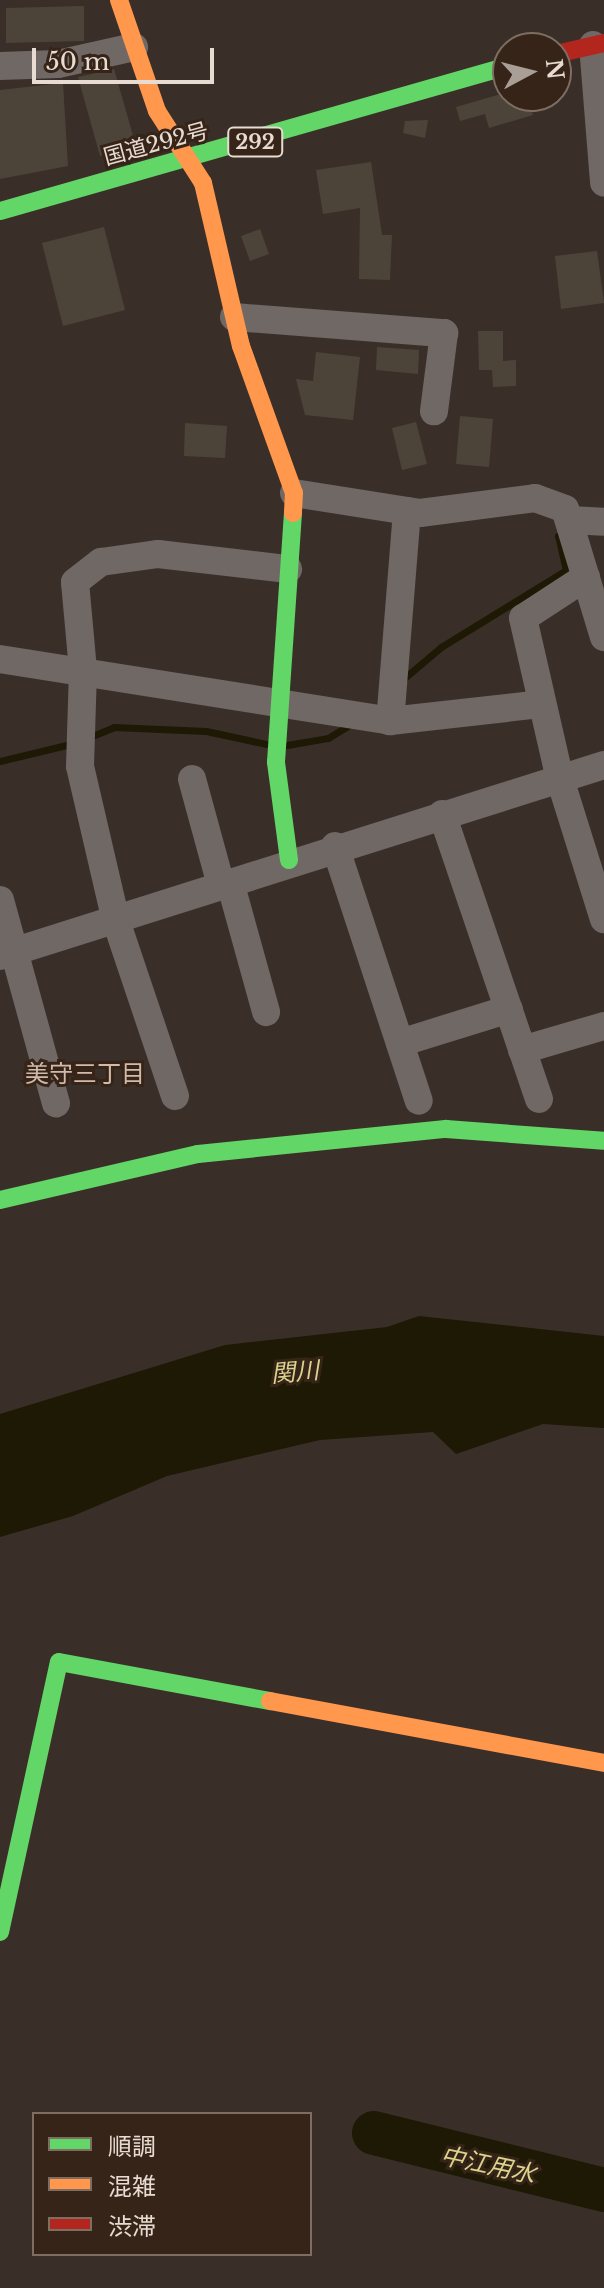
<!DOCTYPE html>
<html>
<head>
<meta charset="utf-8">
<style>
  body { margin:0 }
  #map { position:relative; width:604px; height:2288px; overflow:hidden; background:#3a2f28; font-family:"Libre Baskerville","Noto Sans JP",serif }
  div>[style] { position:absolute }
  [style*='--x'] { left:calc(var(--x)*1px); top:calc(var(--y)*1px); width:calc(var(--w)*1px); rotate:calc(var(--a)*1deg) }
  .water>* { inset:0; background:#1d1904 }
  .stream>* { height:7px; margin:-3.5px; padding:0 3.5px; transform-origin:3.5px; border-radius:3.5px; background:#1d1904 }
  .river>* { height:44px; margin:-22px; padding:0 22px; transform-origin:22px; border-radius:22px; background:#1d1904 }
  .building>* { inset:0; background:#4d4439 }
  .street>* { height:28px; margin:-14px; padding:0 14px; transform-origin:14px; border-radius:14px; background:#706865 }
  .fast>* { height:18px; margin:-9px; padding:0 9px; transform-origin:9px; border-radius:9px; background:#63d668 }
  .slow>* { height:18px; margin:-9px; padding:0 9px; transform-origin:9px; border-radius:9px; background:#ff974d }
  .jam>* { height:18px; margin:-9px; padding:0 9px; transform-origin:9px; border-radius:9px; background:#b3261e }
  span { translate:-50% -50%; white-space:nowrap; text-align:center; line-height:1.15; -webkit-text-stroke:6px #362418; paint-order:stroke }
  .shield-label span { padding:2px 6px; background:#362418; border:2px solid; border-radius:6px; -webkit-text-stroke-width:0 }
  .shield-label { font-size:20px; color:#e7dbd2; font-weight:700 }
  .street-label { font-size:22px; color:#e7dbd2 }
  .neighbourhood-label { font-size:24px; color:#d2baaa }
  .water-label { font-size:24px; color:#dad48d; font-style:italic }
  .legend { position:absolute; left:32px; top:2112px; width:280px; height:144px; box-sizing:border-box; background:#362418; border:2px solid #7d6d62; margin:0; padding:10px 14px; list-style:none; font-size:24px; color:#e7dbd2 }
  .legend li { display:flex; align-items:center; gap:16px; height:40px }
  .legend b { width:40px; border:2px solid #7d6d62 }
  .north { position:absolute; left:492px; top:32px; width:80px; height:80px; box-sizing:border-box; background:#362418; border:2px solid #7d6d62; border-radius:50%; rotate:83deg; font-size:22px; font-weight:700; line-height:32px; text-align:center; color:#e7dbd2 }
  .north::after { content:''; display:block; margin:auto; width:28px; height:36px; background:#aa9f96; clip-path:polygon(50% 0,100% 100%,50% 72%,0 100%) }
  .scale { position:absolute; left:32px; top:48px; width:182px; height:36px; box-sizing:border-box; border:4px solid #e7dbd2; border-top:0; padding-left:10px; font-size:24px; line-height:28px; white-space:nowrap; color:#e7dbd2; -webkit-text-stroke:6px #362418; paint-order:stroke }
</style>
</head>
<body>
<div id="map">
  <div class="water">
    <i style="clip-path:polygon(419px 1316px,604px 1336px,604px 1428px,543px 1424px,456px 1454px,433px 1432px,320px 1440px,167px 1476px,73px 1516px,0 1537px,0 1414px,225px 1345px,387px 1327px)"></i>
  </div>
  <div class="stream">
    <i style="--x:402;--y:680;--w:51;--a:-40.2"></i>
    <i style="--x:441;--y:647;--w:147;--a:-31.6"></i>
    <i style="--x:566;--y:570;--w:35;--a:-103"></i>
    <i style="--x:558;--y:536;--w:10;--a:-29"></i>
    <i style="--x:87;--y:738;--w:29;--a:-22"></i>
    <i style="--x:114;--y:727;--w:92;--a:2.5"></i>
    <i style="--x:206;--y:731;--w:61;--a:12.2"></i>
    <i style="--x:287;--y:745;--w:42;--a:-9.7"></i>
    <i style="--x:328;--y:738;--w:26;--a:-31"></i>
    <i style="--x:0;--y:761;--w:77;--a:-13.5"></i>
  </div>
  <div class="river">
    <i style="--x:374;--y:2133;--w:237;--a:13.9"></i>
  </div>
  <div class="building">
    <i style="clip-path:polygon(84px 6px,84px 41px,6px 43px,6px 8px)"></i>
    <i style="clip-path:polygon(114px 69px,136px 146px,100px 156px,78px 77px)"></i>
    <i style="clip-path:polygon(63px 83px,68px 166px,0 179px,0 90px)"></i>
    <i style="clip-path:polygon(508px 92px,527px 96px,533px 115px,489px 128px,485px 114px,460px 121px,456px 107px)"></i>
    <i style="clip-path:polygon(428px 120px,425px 138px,403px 133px,405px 121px)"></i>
    <i style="clip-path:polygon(371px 162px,382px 235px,392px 235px,390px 280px,359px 279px,360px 208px,323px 214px,316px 170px)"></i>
    <i style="clip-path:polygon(104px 227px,125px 310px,63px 326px,42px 243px)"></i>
    <i style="clip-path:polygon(260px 229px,269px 254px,250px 261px,241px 236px)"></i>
    <i style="clip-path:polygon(597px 251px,604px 303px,561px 309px,555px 256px)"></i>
    <i style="clip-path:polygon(478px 331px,503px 331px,503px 361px,516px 360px,516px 386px,493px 387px,492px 370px,479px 370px)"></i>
    <i style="clip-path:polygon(377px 347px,419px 350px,418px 374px,376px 370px)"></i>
    <i style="clip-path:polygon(316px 352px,360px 357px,353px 420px,305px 415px,296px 379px,313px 381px)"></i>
    <i style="clip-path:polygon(460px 416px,493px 419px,489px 467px,456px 464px)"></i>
    <i style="clip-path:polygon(416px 422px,427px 464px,402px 470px,392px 428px)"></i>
    <i style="clip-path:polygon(185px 423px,227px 426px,225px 458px,184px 456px)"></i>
  </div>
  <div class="street">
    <i style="--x:593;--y:45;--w:138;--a:85.4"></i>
    <i style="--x:0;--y:66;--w:58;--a:-2"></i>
    <i style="--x:58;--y:64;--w:78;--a:-12.6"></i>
    <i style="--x:234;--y:317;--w:211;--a:4.4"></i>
    <i style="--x:444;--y:333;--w:79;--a:97.3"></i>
    <i style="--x:294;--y:493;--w:128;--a:9"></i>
    <i style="--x:420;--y:513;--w:116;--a:-7.4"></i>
    <i style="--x:535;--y:498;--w:32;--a:20"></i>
    <i style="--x:565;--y:509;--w:134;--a:73.1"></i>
    <i style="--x:407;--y:511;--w:211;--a:94.6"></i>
    <i style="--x:390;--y:721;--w:153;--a:-6.4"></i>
    <i style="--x:569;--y:520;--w:35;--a:3"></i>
    <i style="--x:586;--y:577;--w:75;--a:146.9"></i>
    <i style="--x:523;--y:618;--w:165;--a:77.1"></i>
    <i style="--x:560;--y:779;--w:147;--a:72.6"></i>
    <i style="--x:0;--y:659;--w:395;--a:9"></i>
    <i style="--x:192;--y:779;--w:110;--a:74.7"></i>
    <i style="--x:442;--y:814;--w:301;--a:71.2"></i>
    <i style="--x:335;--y:846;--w:268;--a:71.8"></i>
    <i style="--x:230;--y:882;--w:135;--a:74.5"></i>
    <i style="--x:0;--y:900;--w:211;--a:74.6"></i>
    <i style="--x:0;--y:956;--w:633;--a:-17.55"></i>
    <i style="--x:400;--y:1043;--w:114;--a:-17.3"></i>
    <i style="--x:522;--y:1050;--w:85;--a:-16.3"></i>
    <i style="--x:175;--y:1096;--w:185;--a:-108.6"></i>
    <i style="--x:116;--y:921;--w:159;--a:-103.1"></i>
    <i style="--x:80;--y:766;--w:96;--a:-88.2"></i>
    <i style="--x:83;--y:670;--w:88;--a:-95.2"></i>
    <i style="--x:75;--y:582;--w:33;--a:-38"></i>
    <i style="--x:101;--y:562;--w:58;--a:-8"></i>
    <i style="--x:158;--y:554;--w:131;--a:6.6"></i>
  </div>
  <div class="fast">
    <i style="--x:0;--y:211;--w:528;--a:-15.93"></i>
    <i style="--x:289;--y:860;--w:99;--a:-97.6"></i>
    <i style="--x:276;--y:762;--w:250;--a:-86.1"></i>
    <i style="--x:0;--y:1200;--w:203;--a:-13.1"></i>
    <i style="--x:198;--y:1154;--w:249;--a:-5.8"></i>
    <i style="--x:446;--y:1129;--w:158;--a:4.3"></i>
    <i style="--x:0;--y:1932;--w:276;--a:-77.7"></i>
    <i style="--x:59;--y:1662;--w:215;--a:10.5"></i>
  </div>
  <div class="slow">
    <i style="--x:119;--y:0;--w:117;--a:71.1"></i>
    <i style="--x:157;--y:111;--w:85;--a:57.4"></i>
    <i style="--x:203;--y:183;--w:167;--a:76.9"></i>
    <i style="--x:241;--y:346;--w:156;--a:70.2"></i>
    <i style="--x:294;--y:493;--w:20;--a:93"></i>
    <i style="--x:270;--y:1701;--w:340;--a:10.5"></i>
  </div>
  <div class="jam">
    <i style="--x:556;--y:54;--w:49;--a:-12.9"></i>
  </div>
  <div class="shield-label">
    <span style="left:255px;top:142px">292</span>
  </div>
  <div class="street-label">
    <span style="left:156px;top:144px;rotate:-15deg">国道292号</span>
  </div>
  <div class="neighbourhood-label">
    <span style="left:85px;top:1074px">美守三丁目</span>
  </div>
  <div class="water-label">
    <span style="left:295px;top:1372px;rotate:-5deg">関川</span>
    <span style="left:488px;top:2165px;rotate:12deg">中江用水</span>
  </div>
  <ul class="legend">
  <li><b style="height:10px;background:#63d668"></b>順調</li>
  <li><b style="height:10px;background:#ff974d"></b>混雑</li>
  <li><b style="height:10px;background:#b3261e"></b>渋滞</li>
  </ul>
  <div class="north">N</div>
  <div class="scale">50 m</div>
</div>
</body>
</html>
